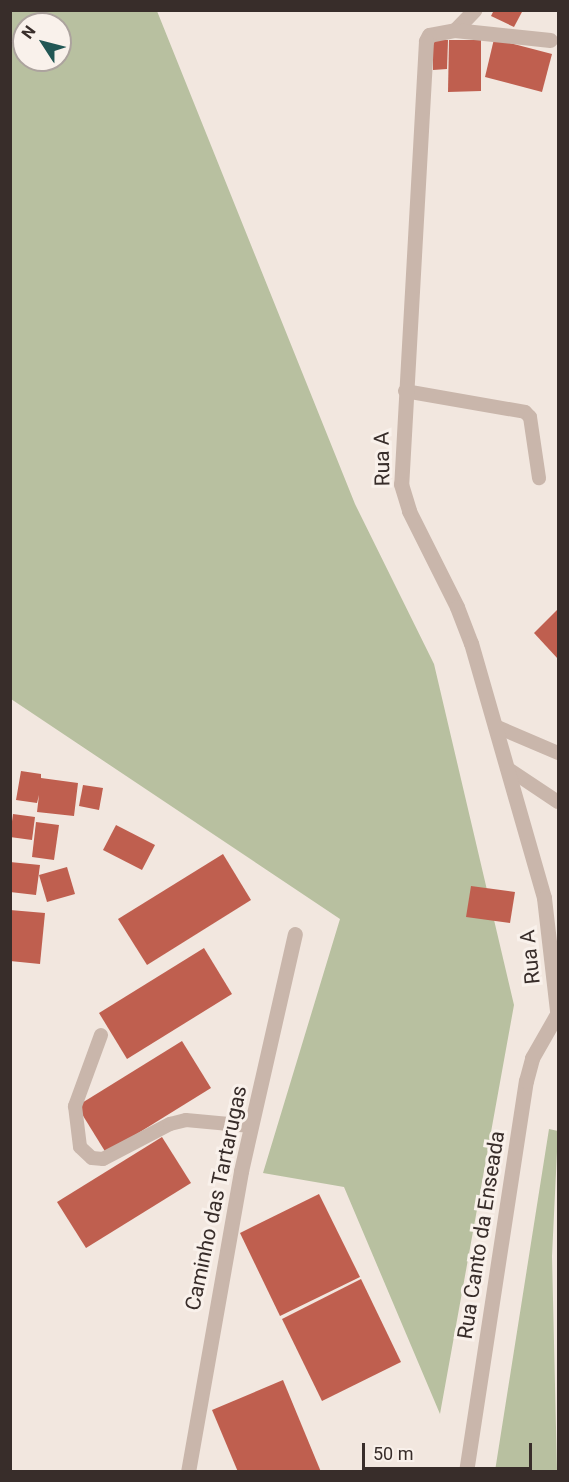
<!DOCTYPE html>
<html>
<head>
<meta charset="utf-8">
<style>
  body { margin:0 }
  #map { position:relative; width:569px; height:1482px; overflow:hidden; background:#f2e7df; font-family:Roboto,sans-serif }
  div>[style] { position:absolute }
  [style*='--x'] { left:calc(var(--x)*1px); top:calc(var(--y)*1px); width:calc(var(--w)*1px); rotate:calc(var(--a)*1deg) }
  .green>* { inset:0; background:#b8c0a0 }
  .building>* { inset:0; background:#bf5f4f }
  .lane>* { height:14px; margin:-7px; padding:0 7px; transform-origin:7px; border-radius:7px; background:#c9b6ab }
  .street>* { height:15px; margin:-7.5px; padding:0 7.5px; transform-origin:7.5px; border-radius:7.5px; background:#c9b6ab }
  span { translate:-50% -50%; white-space:nowrap; text-align:center; line-height:1.15; -webkit-text-stroke:6px #f9f1eb; paint-order:stroke }
  .street-label { font-size:21px; color:#382d2a }
  .frame { position:absolute; inset:0; border:12px solid #382d2a; pointer-events:none }
  .north { position:absolute; left:12px; top:12px; width:60px; height:60px; box-sizing:border-box; background:#f9f1eb; border:2px solid #aca39e; border-radius:50%; rotate:306deg; font-size:16px; font-weight:700; line-height:24px; text-align:center; color:#382d2a }
  .north::after { content:''; display:block; margin:auto; width:21px; height:27px; background:#225755; clip-path:polygon(50% 0,100% 100%,50% 72%,0 100%) }
  .scale { position:absolute; left:362px; top:1443px; width:170px; height:27px; box-sizing:border-box; border:3px solid #382d2a; border-top:0; padding-left:8px; font-size:18px; line-height:21px; white-space:nowrap; color:#382d2a; -webkit-text-stroke:4px #f9f1eb; paint-order:stroke }
</style>
</head>
<body>
<div id="map">
  <div class="green">
    <i style="clip-path:polygon(evenodd,10px 11px,157px 11px,355px 504px,434px 664px,514px 1005px,440px 1414px,344px 1187px,263px 1173px,340px 919px,11px 699px,10px 11px,24px 24px,60px 24px,60px 60px,24px 60px,24px 24px)"></i>
    <i style="clip-path:polygon(549px 1129px,558px 1131px,552px 1256px,557px 1471px,495px 1471px)"></i>
  </div>
  <div class="building">
    <i style="clip-path:polygon(494px 10px,523px 10px,514px 27px,491px 16px)"></i>
    <i style="clip-path:polygon(494px 39px,552px 54px,542px 92px,485px 77px)"></i>
    <i style="clip-path:polygon(433px 40px,448px 40px,447px 69px,433px 70px)"></i>
    <i style="clip-path:polygon(449px 40px,481px 40px,481px 91px,448px 92px)"></i>
    <i style="clip-path:polygon(558px 609px,558px 659px,534px 633px)"></i>
    <i style="clip-path:polygon(21px 771px,41px 774px,41px 778px,78px 783px,74px 816px,37px 812px,39px 795px,37px 803px,16px 800px)"></i>
    <i style="clip-path:polygon(83px 785px,103px 788px,99px 810px,79px 806px)"></i>
    <i style="clip-path:polygon(13px 814px,35px 817px,32px 840px,10px 837px)"></i>
    <i style="clip-path:polygon(36px 822px,59px 825px,54px 860px,32px 857px)"></i>
    <i style="clip-path:polygon(116px 825px,155px 845px,142px 870px,103px 850px)"></i>
    <i style="clip-path:polygon(223px 854px,251px 900px,147px 965px,118px 919px)"></i>
    <i style="clip-path:polygon(10px 862px,40px 865px,36px 895px,10px 892px)"></i>
    <i style="clip-path:polygon(67px 867px,75px 894px,47px 902px,39px 875px)"></i>
    <i style="clip-path:polygon(471px 886px,515px 892px,510px 923px,466px 917px)"></i>
    <i style="clip-path:polygon(10px 910px,45px 913px,40px 964px,10px 961px)"></i>
    <i style="clip-path:polygon(204px 948px,232px 994px,127px 1059px,99px 1013px)"></i>
    <i style="clip-path:polygon(182px 1041px,211px 1088px,106px 1153px,77px 1106px)"></i>
    <i style="clip-path:polygon(162px 1137px,191px 1183px,86px 1248px,57px 1202px)"></i>
    <i style="clip-path:polygon(319px 1194px,360px 1277px,280px 1316px,240px 1233px)"></i>
    <i style="clip-path:polygon(361px 1279px,401px 1362px,322px 1401px,282px 1319px)"></i>
    <i style="clip-path:polygon(283px 1380px,321px 1472px,238px 1472px,212px 1410px)"></i>
  </div>
  <div class="lane">
    <i style="--x:405;--y:391;--w:122;--a:9.9"></i>
    <i style="--x:525;--y:412;--w:7;--a:45"></i>
    <i style="--x:530;--y:417;--w:62;--a:81.6"></i>
    <i style="--x:495;--y:726;--w:69;--a:23.2"></i>
    <i style="--x:507;--y:768;--w:61;--a:33.7"></i>
    <i style="--x:101;--y:1035;--w:76;--a:110.1"></i>
    <i style="--x:75;--y:1106;--w:41;--a:83"></i>
    <i style="--x:80;--y:1147;--w:16;--a:43"></i>
    <i style="--x:92;--y:1158;--w:11;--a:5"></i>
    <i style="--x:103;--y:1159;--w:76;--a:-27.6"></i>
    <i style="--x:170;--y:1124;--w:16;--a:-14"></i>
    <i style="--x:186;--y:1120;--w:65;--a:5.3"></i>
  </div>
  <div class="street">
    <i style="--x:455;--y:30;--w:28;--a:-46"></i>
    <i style="--x:550;--y:40;--w:96;--a:-174"></i>
    <i style="--x:455;--y:30;--w:26;--a:169"></i>
    <i style="--x:429;--y:35;--w:7;--a:117"></i>
    <i style="--x:426;--y:41;--w:444;--a:93.2"></i>
    <i style="--x:401;--y:484;--w:28;--a:73"></i>
    <i style="--x:409;--y:511;--w:107;--a:63.4"></i>
    <i style="--x:457;--y:607;--w:39;--a:69"></i>
    <i style="--x:471;--y:643;--w:265;--a:74"></i>
    <i style="--x:544;--y:898;--w:122;--a:83.4"></i>
    <i style="--x:188;--y:1472;--w:306;--a:-80"></i>
    <i style="--x:241;--y:1171;--w:243;--a:-77.2"></i>
    <i style="--x:466;--y:1472;--w:396;--a:-81.3"></i>
    <i style="--x:526;--y:1081;--w:24;--a:-75"></i>
    <i style="--x:532;--y:1058;--w:48;--a:-60.3"></i>
  </div>
  <div class="street-label">
    <span style="left:382px;top:459px;rotate:-91deg">Rua A</span>
    <span style="left:530px;top:957px;rotate:-96deg">Rua A</span>
    <span style="left:216px;top:1198px;rotate:-78deg">Caminho das Tartarugas</span>
    <span style="left:481px;top:1235px;rotate:-81deg">Rua Canto da Enseada</span>
  </div>
  <div class="frame"></div>
  <div class="north">N</div>
  <div class="scale">50 m</div>
</div>
</body>
</html>
